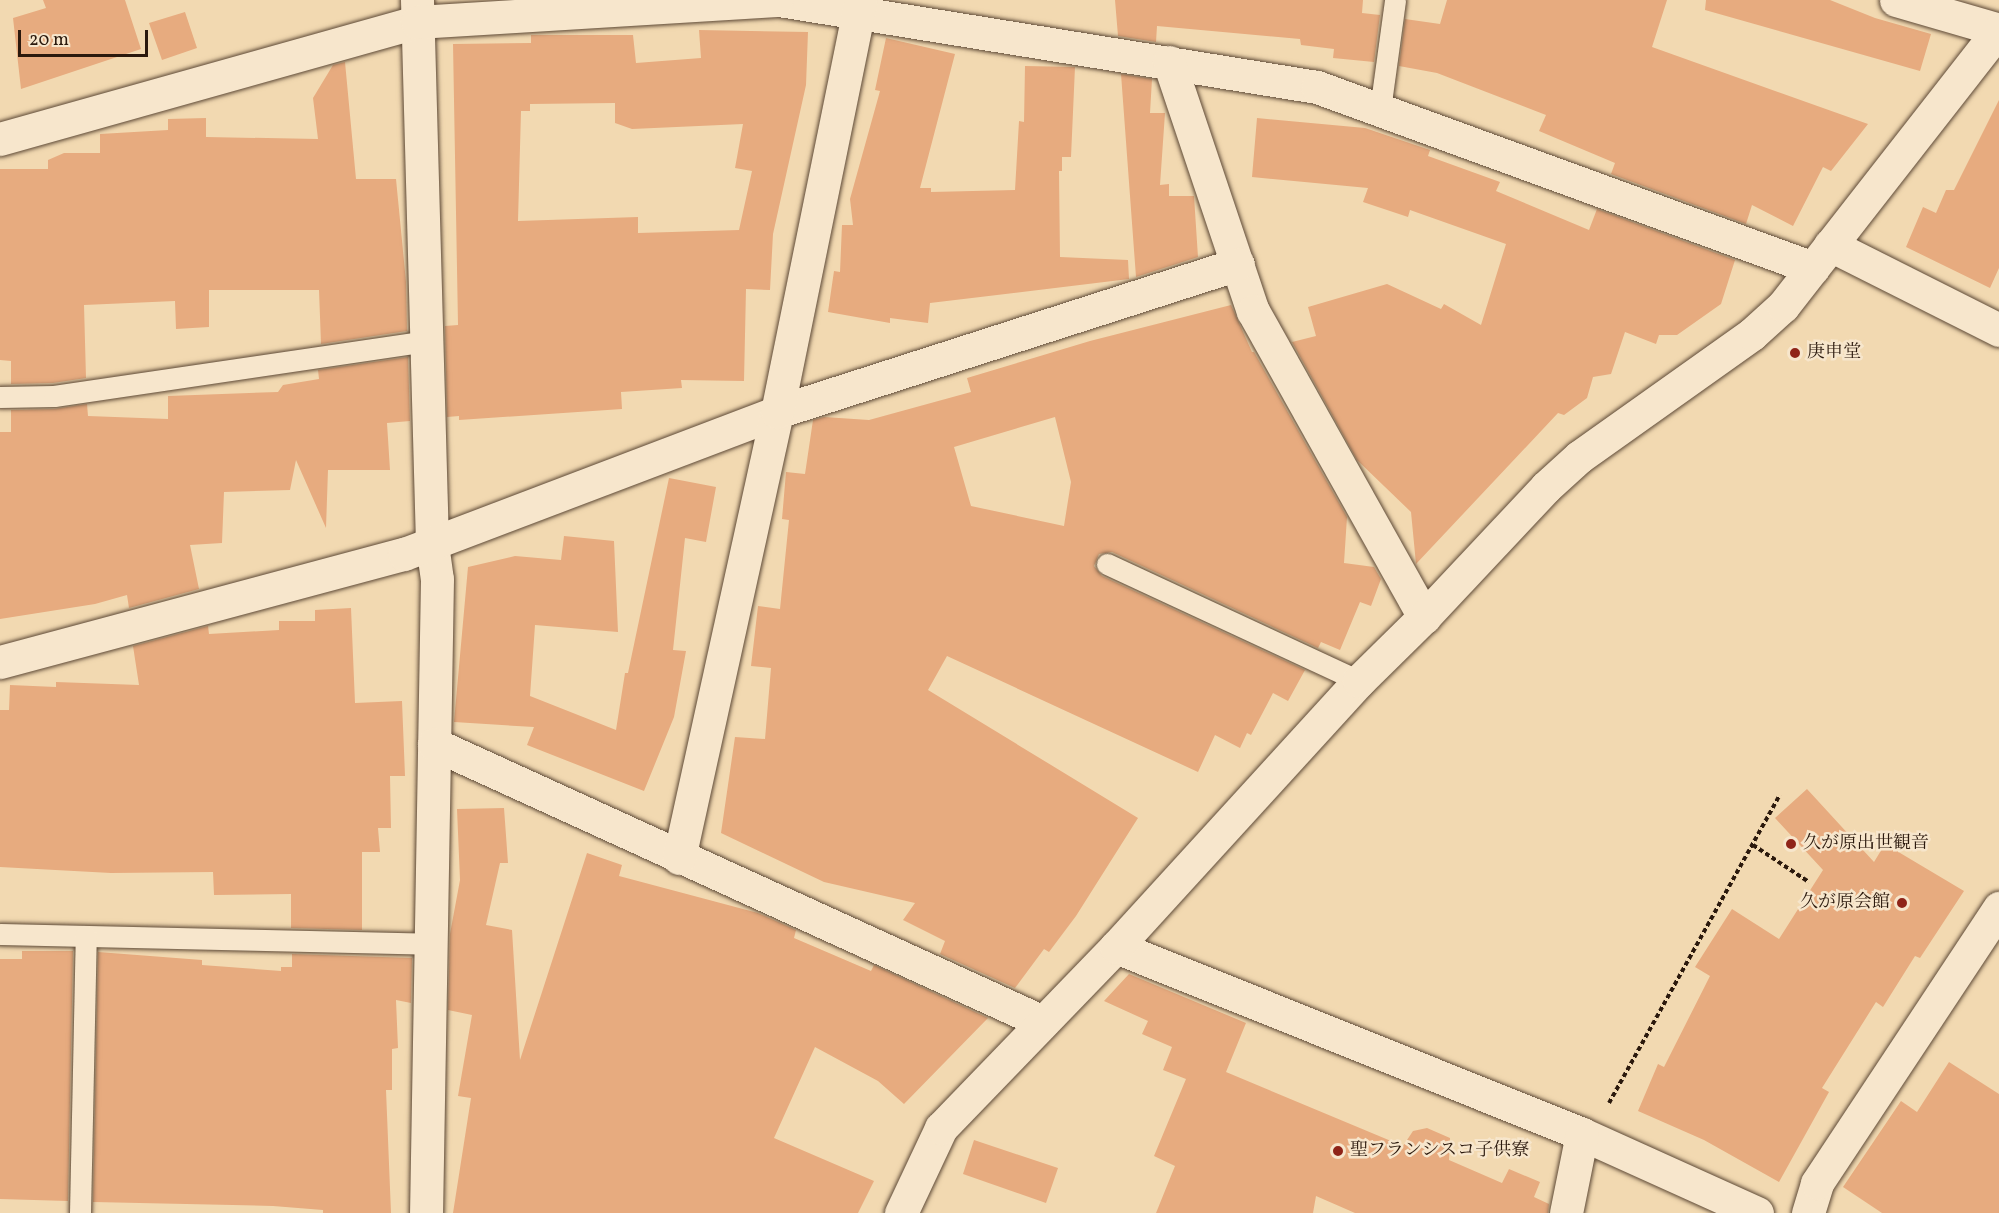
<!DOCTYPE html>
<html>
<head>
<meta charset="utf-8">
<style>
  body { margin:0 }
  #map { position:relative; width:1999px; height:1213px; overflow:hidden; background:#f2d9b1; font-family:Vollkorn,"Noto Serif JP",serif }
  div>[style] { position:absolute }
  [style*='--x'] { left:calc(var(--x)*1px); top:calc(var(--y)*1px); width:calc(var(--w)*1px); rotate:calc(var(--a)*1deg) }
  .building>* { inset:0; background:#e7ab7f }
  .path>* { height:4px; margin-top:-2px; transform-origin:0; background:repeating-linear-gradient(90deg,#2b190d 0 4.5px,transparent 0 7.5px) }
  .roads { filter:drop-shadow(0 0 2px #5d4936) drop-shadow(0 0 2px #5d4936) }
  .service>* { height:21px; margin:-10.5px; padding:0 10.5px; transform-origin:10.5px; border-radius:10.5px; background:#f7e6cc }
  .minor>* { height:33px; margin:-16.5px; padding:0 16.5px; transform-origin:16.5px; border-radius:16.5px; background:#f7e6cc }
  .tertiary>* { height:33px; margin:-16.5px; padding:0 16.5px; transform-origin:16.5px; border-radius:16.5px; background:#f7e6cc }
  .dots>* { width:16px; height:16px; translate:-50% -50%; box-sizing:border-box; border:3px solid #f7e6cc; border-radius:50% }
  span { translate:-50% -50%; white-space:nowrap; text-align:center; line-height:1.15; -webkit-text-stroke:5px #f7e6cc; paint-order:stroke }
  .poi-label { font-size:18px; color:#2b190d }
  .left { translate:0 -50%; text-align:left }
  .right { translate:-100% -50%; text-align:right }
  .scale { position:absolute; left:18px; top:30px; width:130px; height:27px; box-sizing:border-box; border:3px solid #2b190d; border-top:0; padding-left:8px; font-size:18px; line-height:21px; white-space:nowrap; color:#2b190d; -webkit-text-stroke:4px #f7e6cc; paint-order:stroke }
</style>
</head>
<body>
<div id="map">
  <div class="building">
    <i style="clip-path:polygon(43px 0,125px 0,141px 49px,21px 89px,13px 18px,46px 8px)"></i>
    <i style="clip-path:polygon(1115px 0,1363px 0,1362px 13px,1380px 15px,1374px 62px,1333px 58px,1334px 49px,1301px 45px,1300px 39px,1157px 26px,1156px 42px,1118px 36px)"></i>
    <i style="clip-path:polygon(1447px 0,1667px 0,1652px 47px,1868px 124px,1831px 171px,1823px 167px,1793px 226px,1752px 205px,1746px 224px,1611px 174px,1615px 163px,1539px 131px,1546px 115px,1437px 73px,1399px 66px,1405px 19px,1440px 24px)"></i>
    <i style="clip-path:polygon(1706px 0,1830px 0,1875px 18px,1931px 34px,1920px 71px,1705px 10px)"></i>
    <i style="clip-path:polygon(185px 12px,197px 48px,162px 60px,149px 23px)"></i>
    <i style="clip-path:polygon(evenodd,699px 30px,808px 32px,806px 85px,773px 234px,770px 290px,746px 289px,744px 381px,681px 380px,682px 388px,621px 392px,622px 409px,459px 420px,459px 416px,447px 417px,445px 326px,458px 325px,453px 44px,531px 43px,531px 35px,633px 35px,636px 63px,701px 58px,699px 30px,615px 103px,615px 123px,632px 129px,743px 124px,735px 168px,752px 171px,739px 230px,638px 233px,638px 217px,518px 221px,521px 111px,530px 111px,530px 104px,615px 103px)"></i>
    <i style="clip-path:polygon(886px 38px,955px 54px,920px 188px,931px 188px,931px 192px,1015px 190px,1019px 121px,1024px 122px,1025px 66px,1075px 67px,1071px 157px,1062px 157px,1062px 171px,1059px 171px,1060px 257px,1128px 260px,1129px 279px,930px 303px,928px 323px,890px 318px,890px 323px,828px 312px,834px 271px,840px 272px,842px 225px,853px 225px,850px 199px,880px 91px,875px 90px)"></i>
    <i style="clip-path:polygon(345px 62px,356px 179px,396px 179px,406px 282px,407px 331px,321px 344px,319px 290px,209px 290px,209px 327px,176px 329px,175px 301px,84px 305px,86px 378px,53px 383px,11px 384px,11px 361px,0 360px,0 169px,48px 169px,48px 160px,64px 153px,100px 153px,100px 134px,168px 130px,168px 119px,206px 118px,206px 137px,318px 139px,313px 98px,333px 65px)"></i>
    <i style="clip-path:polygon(1121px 74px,1152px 79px,1150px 113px,1165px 113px,1160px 185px,1169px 184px,1169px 196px,1194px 196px,1198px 257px,1136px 277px)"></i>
    <i style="clip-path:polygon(1999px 100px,1999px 268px,1990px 288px,1906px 247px,1923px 207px,1936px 213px,1946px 190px,1954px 190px)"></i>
    <i style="clip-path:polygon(1257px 118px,1365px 128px,1430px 150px,1428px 156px,1500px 182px,1496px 191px,1589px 230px,1597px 209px,1735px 260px,1721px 304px,1677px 335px,1659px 335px,1656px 344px,1625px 332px,1611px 374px,1593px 377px,1587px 398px,1564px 415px,1558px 413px,1416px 564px,1411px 512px,1357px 460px,1292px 342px,1316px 336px,1308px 307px,1387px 284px,1441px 309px,1444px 304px,1481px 325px,1506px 244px,1410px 210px,1408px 217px,1363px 202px,1368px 188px,1252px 177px)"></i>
    <i style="clip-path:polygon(evenodd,1231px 305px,1252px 352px,1254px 352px,1347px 517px,1344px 563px,1374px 567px,1381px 579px,1371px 606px,1360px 602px,1340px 650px,1321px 642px,1318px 648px,1112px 552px,1099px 554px,1094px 566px,1102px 576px,1305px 670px,1288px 701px,1273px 693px,1251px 735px,1247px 733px,1240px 748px,1215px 735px,1198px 772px,947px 656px,928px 690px,1138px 818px,1076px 916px,1049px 952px,1044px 949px,1015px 988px,940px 954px,945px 941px,903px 920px,915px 903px,824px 882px,721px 833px,735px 737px,765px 739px,771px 668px,751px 666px,758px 606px,780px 609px,789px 520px,782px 519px,786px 472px,805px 474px,813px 420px,824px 417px,869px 420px,971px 392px,967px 378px,1090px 341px,1231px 305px,1055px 417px,1071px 482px,1064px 526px,971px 506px,954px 447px,1055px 417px)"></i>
    <i style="clip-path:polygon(408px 357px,410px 421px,387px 423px,390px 470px,328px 470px,326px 528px,296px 460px,290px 490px,224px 492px,222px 543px,190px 545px,199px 589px,129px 608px,127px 595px,95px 604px,0 619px,0 432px,11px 432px,11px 410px,54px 409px,87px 404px,88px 416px,168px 419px,168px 396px,278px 392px,283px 385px,319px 379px,318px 370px)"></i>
    <i style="clip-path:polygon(669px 478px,716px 487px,706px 542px,685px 538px,673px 650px,686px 651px,674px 717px,644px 791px,527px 745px,534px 727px,454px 722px,468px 567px,515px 556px,561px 560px,564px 536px,614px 541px,618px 632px,535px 625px,530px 696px,616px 730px,625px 673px,628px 673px)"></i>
    <i style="clip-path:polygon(351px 608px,355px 703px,402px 701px,405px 776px,390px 776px,391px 828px,378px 828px,380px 852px,362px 852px,362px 930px,291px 928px,291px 894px,214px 895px,213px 872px,111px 873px,0 867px,0 710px,9px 710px,10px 685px,56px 687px,56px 682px,139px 685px,133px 646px,208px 626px,209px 634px,279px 630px,279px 621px,315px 621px,315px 610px)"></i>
    <i style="clip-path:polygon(1807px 789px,1874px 862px,1885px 844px,1964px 891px,1920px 958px,1915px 956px,1883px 1007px,1876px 1002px,1822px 1088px,1829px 1092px,1779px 1182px,1704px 1140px,1638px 1111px,1658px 1064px,1664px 1067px,1710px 976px,1695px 967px,1732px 909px,1779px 939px,1823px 870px,1775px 818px)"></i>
    <i style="clip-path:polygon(504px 808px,508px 863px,500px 863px,486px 925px,512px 930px,520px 1060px,587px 853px,622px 865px,619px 876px,758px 913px,796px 930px,794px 938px,871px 971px,874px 965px,988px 1018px,904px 1104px,878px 1081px,815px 1047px,774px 1138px,874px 1181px,858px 1213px,453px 1213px,471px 1098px,458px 1096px,472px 1015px,448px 1010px,450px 934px,460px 880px,457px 809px)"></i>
    <i style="clip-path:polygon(22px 951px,73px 951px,68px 1201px,0 1199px,0 959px,22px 959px)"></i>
    <i style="clip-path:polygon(98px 952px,202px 960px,202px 965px,281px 971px,281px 967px,292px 967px,292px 954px,412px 958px,411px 1003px,396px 1000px,398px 1048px,392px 1049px,392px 1090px,386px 1090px,391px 1213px,323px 1213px,323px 1210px,273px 1206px,93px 1202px)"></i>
    <i style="clip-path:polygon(1129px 974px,1246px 1023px,1226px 1072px,1403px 1146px,1413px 1131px,1427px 1128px,1450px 1138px,1449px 1160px,1502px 1183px,1509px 1169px,1540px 1182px,1534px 1197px,1549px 1204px,1548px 1213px,1355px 1213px,1316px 1196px,1313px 1213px,1156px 1213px,1175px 1166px,1154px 1156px,1186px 1079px,1163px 1070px,1172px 1047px,1142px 1034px,1148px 1021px,1104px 1001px)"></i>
    <i style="clip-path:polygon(1949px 1062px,1999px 1094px,1999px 1213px,1882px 1213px,1843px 1187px,1901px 1101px,1917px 1112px)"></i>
    <i style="clip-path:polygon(974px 1140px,1058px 1168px,1046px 1203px,963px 1174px)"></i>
  </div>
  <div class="path">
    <i style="--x:1753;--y:845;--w:67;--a:33.5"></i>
    <i style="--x:1609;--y:1103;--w:352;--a:-61"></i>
  </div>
  <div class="roads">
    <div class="service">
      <i style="--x:1380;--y:110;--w:111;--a:-82.2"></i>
      <i style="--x:0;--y:397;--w:54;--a:-1.1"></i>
      <i style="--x:54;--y:396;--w:378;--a:-8.4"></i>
      <i style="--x:1107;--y:564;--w:278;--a:24.9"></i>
      <i style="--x:0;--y:934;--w:431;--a:1.3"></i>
      <i style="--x:80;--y:1213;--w:277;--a:-88.8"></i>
    </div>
    <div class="minor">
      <i style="--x:417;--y:0;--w:544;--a:88.42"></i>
      <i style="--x:432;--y:544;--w:35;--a:82"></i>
      <i style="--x:437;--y:579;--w:634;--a:90.99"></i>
      <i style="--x:779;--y:0;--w:545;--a:9.19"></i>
      <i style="--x:1317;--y:87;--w:528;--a:20.05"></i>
      <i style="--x:1896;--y:0;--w:107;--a:16.2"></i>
      <i style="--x:1169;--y:62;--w:263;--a:71.4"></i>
      <i style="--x:1253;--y:311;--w:351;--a:60.8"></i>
      <i style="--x:0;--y:139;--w:433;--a:-15.7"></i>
      <i style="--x:417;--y:22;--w:360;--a:-3.5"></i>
      <i style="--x:0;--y:662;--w:418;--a:-15"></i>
      <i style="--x:404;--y:554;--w:399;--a:-20.8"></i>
      <i style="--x:777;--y:412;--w:484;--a:-17.8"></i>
      <i style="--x:434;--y:744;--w:669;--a:24.54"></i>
      <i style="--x:679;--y:858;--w:457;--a:-77.6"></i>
      <i style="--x:777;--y:412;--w:420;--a:-78.5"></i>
      <i style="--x:1116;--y:947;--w:502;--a:21.86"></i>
      <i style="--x:1582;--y:1134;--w:192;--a:24.3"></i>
      <i style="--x:1566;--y:1213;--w:81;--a:-78.6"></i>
      <i style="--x:1808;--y:1213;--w:31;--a:-73"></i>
      <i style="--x:1817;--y:1183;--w:330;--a:-56.5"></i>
    </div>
    <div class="tertiary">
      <i style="--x:1830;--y:245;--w:189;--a:26.7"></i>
      <i style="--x:901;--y:1213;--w:94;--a:-64.8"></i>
      <i style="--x:941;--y:1128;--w:252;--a:-46"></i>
      <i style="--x:1116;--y:947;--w:360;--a:-47.6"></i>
      <i style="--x:1359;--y:681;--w:91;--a:-44.6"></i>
      <i style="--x:1424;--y:617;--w:178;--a:-46.8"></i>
      <i style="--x:1546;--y:487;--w:45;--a:-42.3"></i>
      <i style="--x:1579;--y:457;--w:212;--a:-35.4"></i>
      <i style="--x:1752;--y:334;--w:42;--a:-42.1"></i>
      <i style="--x:1783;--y:306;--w:350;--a:-52"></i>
    </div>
  </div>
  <div class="dots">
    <i style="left:1795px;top:353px;background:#8f2418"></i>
    <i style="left:1791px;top:844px;background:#8f2418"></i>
    <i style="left:1902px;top:903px;background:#8f2418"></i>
    <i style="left:1338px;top:1151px;background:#8f2418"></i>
  </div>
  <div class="poi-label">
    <span class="left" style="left:1807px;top:353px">庚申堂</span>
    <span class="left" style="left:1803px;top:844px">久が原出世観音</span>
    <span class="right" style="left:1890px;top:903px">久が原会館</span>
    <span class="left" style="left:1350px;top:1151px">聖フランシスコ子供寮</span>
  </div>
  <div class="scale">20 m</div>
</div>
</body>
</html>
